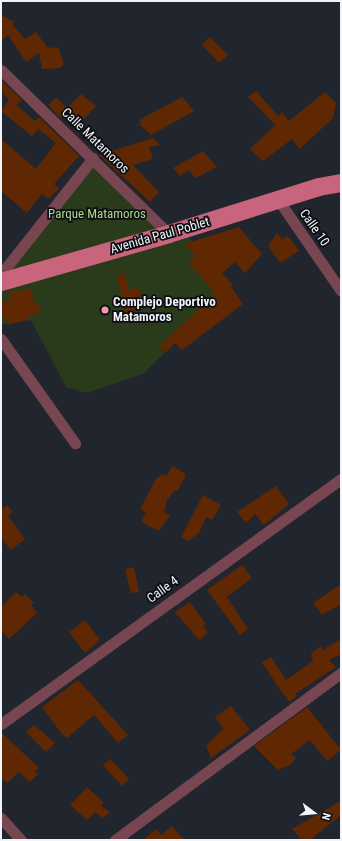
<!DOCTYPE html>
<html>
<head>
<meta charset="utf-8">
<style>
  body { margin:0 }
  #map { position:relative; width:342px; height:841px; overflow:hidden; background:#21252d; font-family:"Roboto Condensed",sans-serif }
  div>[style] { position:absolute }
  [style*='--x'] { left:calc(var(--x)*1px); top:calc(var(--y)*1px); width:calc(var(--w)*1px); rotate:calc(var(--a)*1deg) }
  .green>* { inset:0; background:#2a3b1b }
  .building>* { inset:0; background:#5f2802 }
  .minor>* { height:11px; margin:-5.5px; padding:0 5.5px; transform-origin:5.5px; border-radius:5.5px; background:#774650 }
  .primary>* { height:18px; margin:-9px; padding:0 9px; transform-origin:9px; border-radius:9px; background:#c8647b }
  .dots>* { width:11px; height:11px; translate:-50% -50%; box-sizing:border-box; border:2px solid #0c0e12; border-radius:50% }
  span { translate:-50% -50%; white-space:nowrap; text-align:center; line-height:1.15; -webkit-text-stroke:3.5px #0c0e12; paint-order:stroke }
  .street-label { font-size:13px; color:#f1f4fa }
  .park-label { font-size:13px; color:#acda85 }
  .poi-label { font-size:13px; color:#f1f4fa; font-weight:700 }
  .left { translate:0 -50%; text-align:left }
  .frame { position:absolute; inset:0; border:2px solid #f1f4fa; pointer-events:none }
  .north { position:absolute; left:294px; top:793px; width:40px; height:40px; -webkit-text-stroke:3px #0c0e12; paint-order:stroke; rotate:106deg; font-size:11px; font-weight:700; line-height:16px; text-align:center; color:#f1f4fa }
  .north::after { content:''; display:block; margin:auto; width:14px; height:18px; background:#f1f4fa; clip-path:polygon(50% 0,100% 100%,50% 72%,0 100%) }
</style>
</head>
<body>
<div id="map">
  <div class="green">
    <i style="clip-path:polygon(95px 162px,162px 232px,8px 273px)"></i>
    <i style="clip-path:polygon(188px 237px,233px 285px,143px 374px,87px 393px,66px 387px,31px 320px,1px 325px,1px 287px)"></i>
  </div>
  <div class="building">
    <i style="clip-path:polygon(1px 15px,15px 22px,12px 24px,25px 39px,36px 32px,48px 48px,58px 47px,64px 64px,60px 68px,42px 69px,39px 53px,26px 62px,8px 35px,1px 41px)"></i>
    <i style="clip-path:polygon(210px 37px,228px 55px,219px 63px,202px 45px)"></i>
    <i style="clip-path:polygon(1px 80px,22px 100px,16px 105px,35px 121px,39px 117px,79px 156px,54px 184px,59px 189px,48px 199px,42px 194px,27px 213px,1px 191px,1px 139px,36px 169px,56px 143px,38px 129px,32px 136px,1px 111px,9px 100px,1px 90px)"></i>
    <i style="clip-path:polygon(256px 91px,278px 116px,282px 112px,289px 121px,325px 92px,336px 103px,333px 118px,300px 149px,292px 139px,263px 161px,250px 149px,275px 125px,248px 97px)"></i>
    <i style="clip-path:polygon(81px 94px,96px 106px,82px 121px,67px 108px)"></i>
    <i style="clip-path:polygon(182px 97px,194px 111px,151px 135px,139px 124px,141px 123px,139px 120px)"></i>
    <i style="clip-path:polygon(56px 98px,69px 109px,60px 118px,48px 105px)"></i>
    <i style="clip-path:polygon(153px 138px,160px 145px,149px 147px,153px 159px,133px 165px,159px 192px,150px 202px,99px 155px)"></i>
    <i style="clip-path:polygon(203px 151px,217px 167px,196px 178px,188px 170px,180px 176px,173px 168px)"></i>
    <i style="clip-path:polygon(239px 227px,262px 254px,245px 273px,235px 262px,222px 273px,233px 285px,231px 287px,243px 304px,182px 350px,175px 343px,166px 352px,159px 346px,215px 294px,188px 261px,196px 256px,184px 244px)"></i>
    <i style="clip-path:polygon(277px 233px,282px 239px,288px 236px,299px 251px,280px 263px,268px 246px)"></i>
    <i style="clip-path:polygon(125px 273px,128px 289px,139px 288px,144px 304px,136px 307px,136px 310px,125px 313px,117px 276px)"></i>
    <i style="clip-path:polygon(31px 289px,34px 303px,38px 302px,40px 313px,28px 316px,28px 320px,8px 324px,1px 312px,1px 302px,11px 300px,9px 292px)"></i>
    <i style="clip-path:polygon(172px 466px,186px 474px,178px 491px,175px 490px,167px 500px,164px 512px,170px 515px,159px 531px,141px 522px,146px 512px,140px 509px,156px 479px,162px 474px,167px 476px)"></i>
    <i style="clip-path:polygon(276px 486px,289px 504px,264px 525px,255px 514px,246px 523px,237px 512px)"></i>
    <i style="clip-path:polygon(203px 495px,221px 505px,212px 520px,206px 517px,199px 533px,188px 541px,181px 537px)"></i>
    <i style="clip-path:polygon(7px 505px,13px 512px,8px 516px,25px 539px,11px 550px,1px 538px,1px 506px,3px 509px)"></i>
    <i style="clip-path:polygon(242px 565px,252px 578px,227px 597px,248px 629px,240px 635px,207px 590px)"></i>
    <i style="clip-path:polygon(134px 567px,139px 592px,131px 593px,125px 569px)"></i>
    <i style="clip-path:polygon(341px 584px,341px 604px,322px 615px,313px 603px)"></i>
    <i style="clip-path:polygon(16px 592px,22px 597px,25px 594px,34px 603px,31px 605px,37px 613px,9px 639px,1px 631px,1px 607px)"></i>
    <i style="clip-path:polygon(190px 602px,206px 624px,203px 626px,208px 633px,199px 640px,175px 612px)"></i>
    <i style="clip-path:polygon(85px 620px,100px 640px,85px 653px,69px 632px)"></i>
    <i style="clip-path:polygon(341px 639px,341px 654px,329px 660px,336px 667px,295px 694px,297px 696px,289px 702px,262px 663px,271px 657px,286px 680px,313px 661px,311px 653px,321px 646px,323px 650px)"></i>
    <i style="clip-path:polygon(78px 680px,128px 735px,118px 743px,94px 715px,67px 738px,62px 734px,42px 707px)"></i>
    <i style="clip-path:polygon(231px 706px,250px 730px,211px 758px,206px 746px,223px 729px,215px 717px)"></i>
    <i style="clip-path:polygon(307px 707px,341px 750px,327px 761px,310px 740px,291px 754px,296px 758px,290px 765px,278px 770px,254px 746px)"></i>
    <i style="clip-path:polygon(34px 725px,55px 743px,46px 752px,26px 732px)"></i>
    <i style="clip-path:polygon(1px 732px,39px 768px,34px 772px,38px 774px,30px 782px,19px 772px,7px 783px,1px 778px)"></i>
    <i style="clip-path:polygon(110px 759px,129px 779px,122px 786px,103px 765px)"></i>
    <i style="clip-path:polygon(87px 787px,104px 803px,101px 806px,110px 812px,103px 818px,95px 812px,87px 820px,70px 805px)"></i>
    <i style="clip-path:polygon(341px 801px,341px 815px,310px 840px,302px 840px,292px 829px)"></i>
    <i style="clip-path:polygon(172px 826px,184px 840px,143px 840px,156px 829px,161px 835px)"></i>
  </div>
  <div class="minor">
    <i style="--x:1;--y:70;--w:235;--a:44.3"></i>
    <i style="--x:279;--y:201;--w:109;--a:55.4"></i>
    <i style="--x:1;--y:274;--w:148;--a:-51.6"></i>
    <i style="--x:1;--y:339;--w:128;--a:54.6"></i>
    <i style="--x:1;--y:724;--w:419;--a:-35.8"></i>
    <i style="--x:1;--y:818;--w:30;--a:48"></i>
    <i style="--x:115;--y:840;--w:281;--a:-36.5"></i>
  </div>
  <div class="primary">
    <i style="--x:1;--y:282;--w:175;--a:-15.9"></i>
    <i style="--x:169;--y:234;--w:157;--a:-17.4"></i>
    <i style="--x:319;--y:187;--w:22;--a:-10"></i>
  </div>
  <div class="dots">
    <i style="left:105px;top:310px;background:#f49aa5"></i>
  </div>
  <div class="street-label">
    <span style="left:95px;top:141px;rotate:44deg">Calle Matamoros</span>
    <span style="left:314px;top:228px;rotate:55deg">Calle 10</span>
    <span style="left:160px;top:236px;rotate:-16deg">Avenida Paul Poblet</span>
    <span style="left:163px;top:590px;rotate:-36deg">Calle 4</span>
  </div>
  <div class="park-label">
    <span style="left:97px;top:214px">Parque Matamoros</span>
  </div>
  <div class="poi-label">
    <span class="left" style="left:113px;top:310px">Complejo Deportivo<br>Matamoros</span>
  </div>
  <div class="frame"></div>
  <div class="north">N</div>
</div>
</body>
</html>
